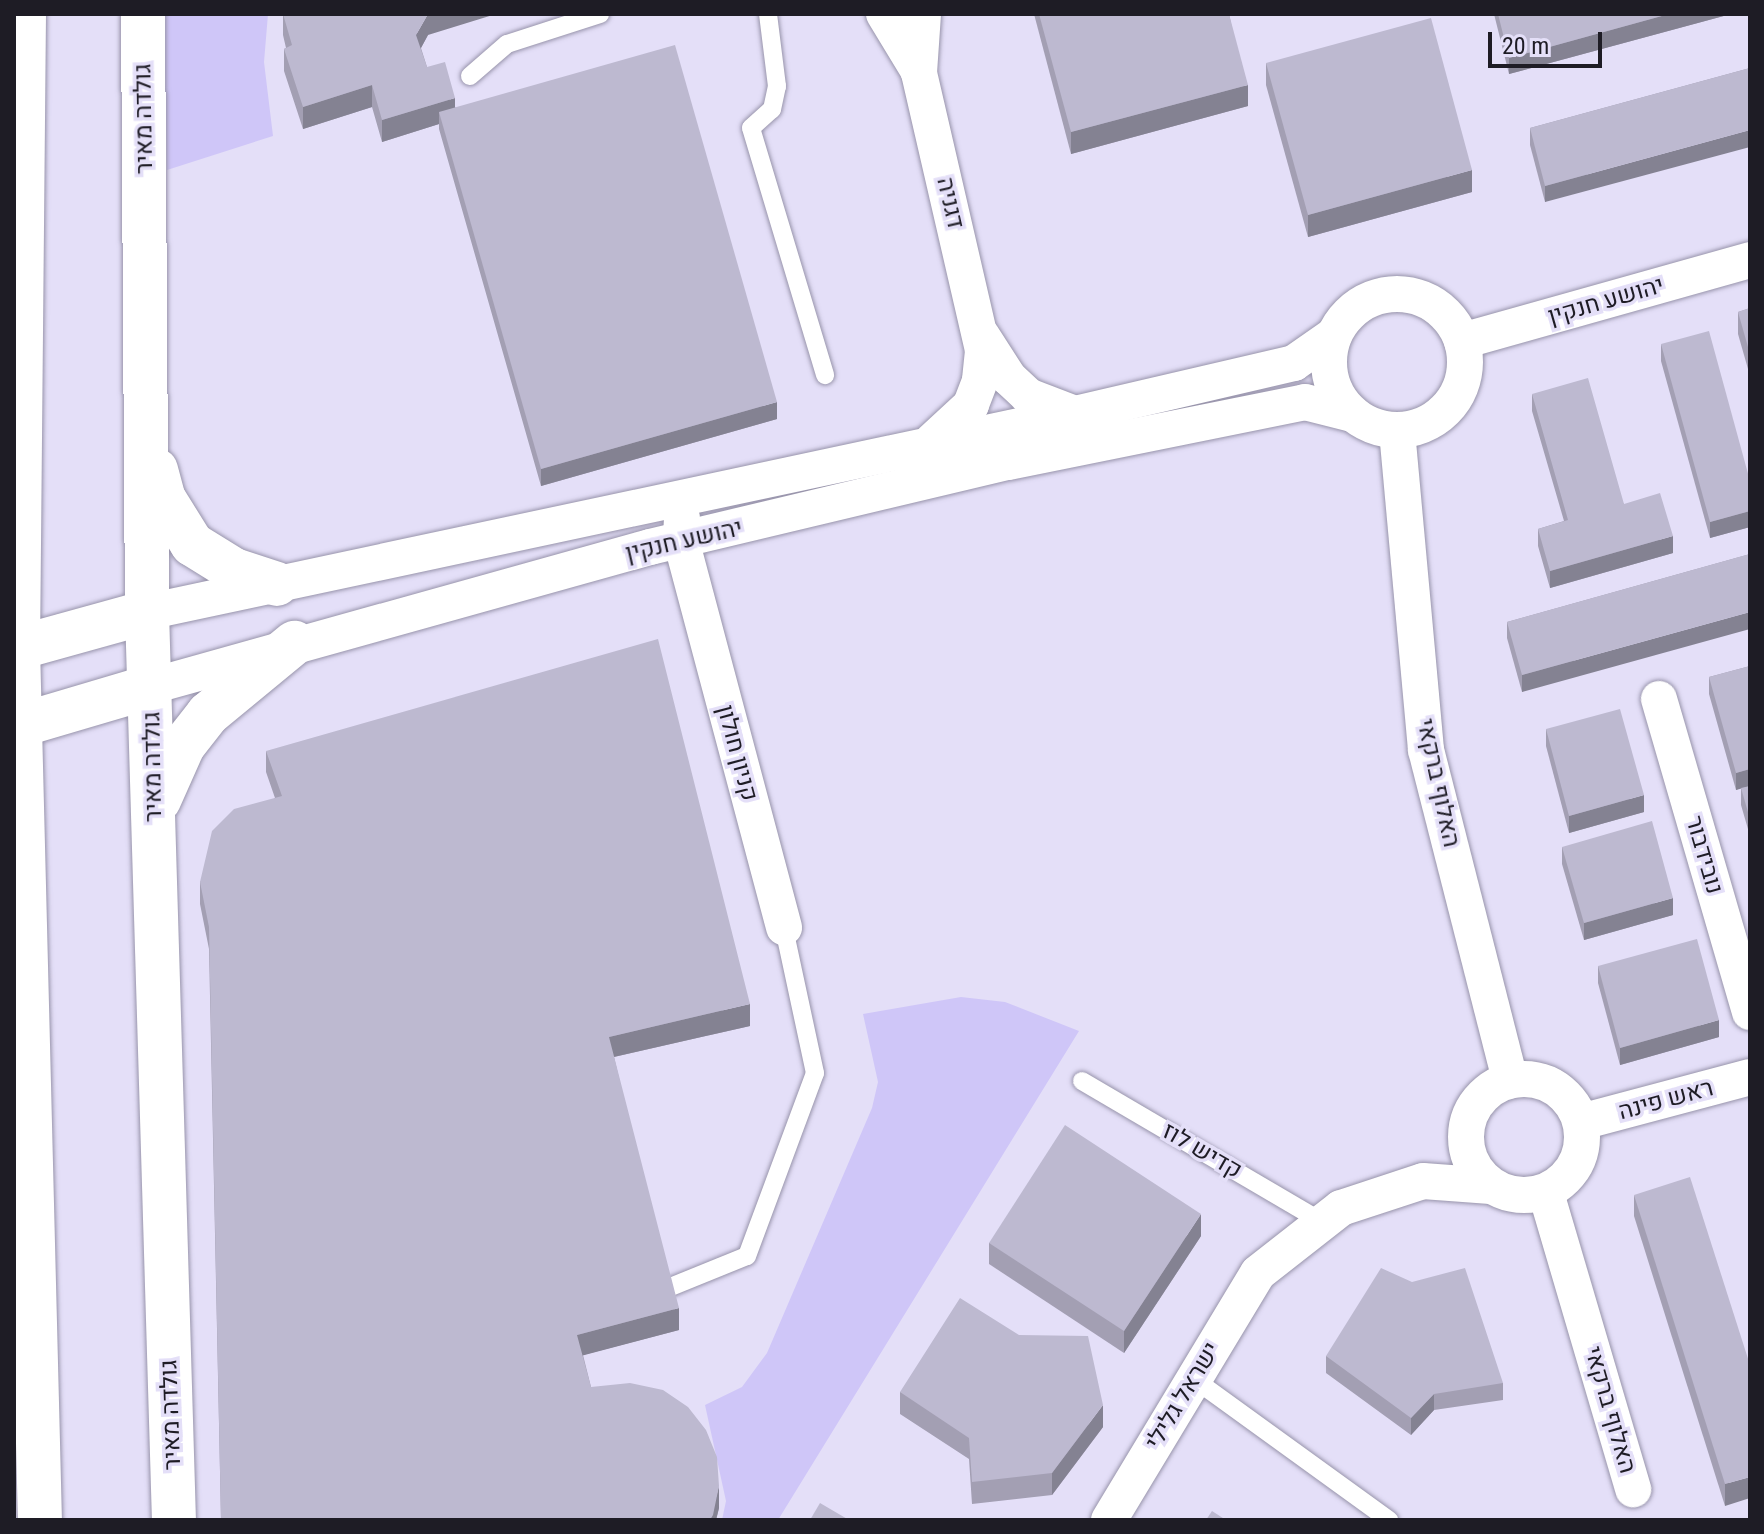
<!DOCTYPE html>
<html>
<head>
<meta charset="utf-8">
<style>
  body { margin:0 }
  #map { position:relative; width:1764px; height:1534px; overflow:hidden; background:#e4dff8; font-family:"Roboto Condensed",Heebo,sans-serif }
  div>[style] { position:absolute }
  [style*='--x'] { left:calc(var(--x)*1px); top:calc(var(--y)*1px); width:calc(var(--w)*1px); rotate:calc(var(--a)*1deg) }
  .green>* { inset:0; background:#cfc6f8 }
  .roads { filter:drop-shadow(0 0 2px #9894ab) drop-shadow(0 0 2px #9894ab) }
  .lane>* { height:18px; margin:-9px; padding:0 9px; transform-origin:9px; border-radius:9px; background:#fff }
  .street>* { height:36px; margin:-18px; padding:0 18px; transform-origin:18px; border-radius:18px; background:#fff }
  .street>.ring { margin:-18px; padding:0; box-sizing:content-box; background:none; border:36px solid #fff; border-radius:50% }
  .secondary>* { height:44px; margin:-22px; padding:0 22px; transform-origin:22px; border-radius:22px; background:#fff }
  .wall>* { inset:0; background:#a39fb3 }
  .shaded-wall>* { inset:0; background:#848292 }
  .building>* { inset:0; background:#bdb9d0 }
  span { translate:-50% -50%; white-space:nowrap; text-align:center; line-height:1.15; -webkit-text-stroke:7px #e4dff8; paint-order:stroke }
  .street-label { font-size:24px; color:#1e1c25 }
  .frame { position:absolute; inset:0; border:16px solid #1e1c25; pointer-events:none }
  .scale { position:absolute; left:1488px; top:32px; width:114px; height:36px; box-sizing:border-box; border:4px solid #1e1c25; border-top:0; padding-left:10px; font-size:24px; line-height:28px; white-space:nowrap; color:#1e1c25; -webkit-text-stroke:6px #e4dff8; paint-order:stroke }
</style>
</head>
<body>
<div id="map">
  <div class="green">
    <i style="clip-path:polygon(164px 14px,268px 14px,264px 62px,273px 136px,167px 170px)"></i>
    <i style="clip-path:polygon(961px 997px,1005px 1002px,1079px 1031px,778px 1520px,722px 1520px,726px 1501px,705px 1405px,742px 1387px,767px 1353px,872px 1108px,878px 1082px,863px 1014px)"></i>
  </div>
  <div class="roads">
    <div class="lane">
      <i style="--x:768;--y:14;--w:73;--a:82.9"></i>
      <i style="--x:777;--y:86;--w:24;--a:102"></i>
      <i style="--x:772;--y:109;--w:28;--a:138"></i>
      <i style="--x:751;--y:128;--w:258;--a:73.3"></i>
      <i style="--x:470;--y:76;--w:49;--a:-40.9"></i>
      <i style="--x:507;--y:44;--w:98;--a:-17.9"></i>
      <i style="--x:1082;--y:1081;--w:278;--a:30.4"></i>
      <i style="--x:668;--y:1288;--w:85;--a:-22.1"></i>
      <i style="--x:747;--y:1256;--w:195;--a:-69.6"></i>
      <i style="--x:815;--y:1073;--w:148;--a:-102.1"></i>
      <i style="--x:1194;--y:1379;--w:241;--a:35.9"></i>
    </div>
    <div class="street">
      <i style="--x:884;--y:14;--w:66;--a:58.7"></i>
      <i style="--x:923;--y:14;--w:59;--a:93.9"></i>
      <i style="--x:919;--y:73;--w:285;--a:77"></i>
      <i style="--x:983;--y:351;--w:30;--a:96"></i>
      <i style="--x:980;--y:381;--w:26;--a:111"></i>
      <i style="--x:971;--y:405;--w:53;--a:137.3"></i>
      <i class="ring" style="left:1329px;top:294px;width:100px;height:100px"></i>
      <i style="--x:982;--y:336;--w:50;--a:57.3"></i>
      <i style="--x:1009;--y:378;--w:26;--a:43"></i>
      <i style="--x:1028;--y:396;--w:50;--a:21"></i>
      <i style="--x:1462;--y:341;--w:299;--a:-15.7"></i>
      <i style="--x:1397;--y:431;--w:320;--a:84.8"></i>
      <i style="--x:1426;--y:750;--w:341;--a:75.7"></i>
      <i style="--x:682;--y:518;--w:22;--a:93"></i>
      <i style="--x:681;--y:540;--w:401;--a:75.1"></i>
      <i style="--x:147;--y:612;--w:949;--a:-12.04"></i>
      <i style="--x:1075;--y:414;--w:225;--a:-13.1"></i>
      <i style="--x:1294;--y:363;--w:49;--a:-35"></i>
      <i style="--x:152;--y:686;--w:517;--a:-15.6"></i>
      <i style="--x:650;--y:547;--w:368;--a:-13.4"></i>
      <i style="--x:1008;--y:462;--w:303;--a:-11.4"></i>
      <i style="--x:1305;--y:402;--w:49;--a:14.3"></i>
      <i style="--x:1659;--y:699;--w:326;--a:73.8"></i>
      <i class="ring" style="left:1466px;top:1079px;width:80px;height:80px"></i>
      <i style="--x:1581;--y:1122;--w:175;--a:-14.9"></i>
      <i style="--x:1546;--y:1193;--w:309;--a:73.6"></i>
      <i style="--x:1109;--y:1520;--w:288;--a:-58.9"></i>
      <i style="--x:1258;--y:1273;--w:105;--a:-38.1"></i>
      <i style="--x:1341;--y:1208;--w:86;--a:-18.2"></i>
      <i style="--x:1423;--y:1181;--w:68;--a:4.2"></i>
    </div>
    <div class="secondary">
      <i style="--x:24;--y:14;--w:633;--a:90.54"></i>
      <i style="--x:18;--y:647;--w:873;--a:88.56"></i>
      <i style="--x:143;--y:14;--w:598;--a:89.62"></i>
      <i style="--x:147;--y:612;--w:908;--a:88.3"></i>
      <i style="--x:156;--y:470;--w:30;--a:75"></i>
      <i style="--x:164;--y:499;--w:53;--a:58.1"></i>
      <i style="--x:192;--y:544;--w:49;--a:31.8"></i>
      <i style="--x:234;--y:570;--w:45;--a:18"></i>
      <i style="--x:14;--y:649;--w:138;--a:-15.5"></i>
      <i style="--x:14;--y:727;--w:144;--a:-16.5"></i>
      <i style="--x:159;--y:800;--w:59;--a:-66"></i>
      <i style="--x:183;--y:746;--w:41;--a:-52"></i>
      <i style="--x:208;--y:714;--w:112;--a:-39.5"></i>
    </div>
  </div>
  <div class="wall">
    <i style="clip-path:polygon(283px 14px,428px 35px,421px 48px,427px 67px,455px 107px,777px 419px,541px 486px,439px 129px,439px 124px,382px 142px,372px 107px,303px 129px,284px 71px,284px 49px,286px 48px,283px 35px)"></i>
    <i style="clip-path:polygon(1034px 14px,1229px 14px,1248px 106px,1071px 154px)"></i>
    <i style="clip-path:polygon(1494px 14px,1731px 14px,1509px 74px)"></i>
    <i style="clip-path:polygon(1266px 63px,1472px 192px,1308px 237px,1266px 85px)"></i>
    <i style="clip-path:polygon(1750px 68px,1545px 202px,1530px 145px,1530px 128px)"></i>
    <i style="clip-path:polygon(1750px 308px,1750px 376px,1738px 334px,1738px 312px)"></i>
    <i style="clip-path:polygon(1661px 344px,1750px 481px,1750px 527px,1710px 538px,1661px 361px)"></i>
    <i style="clip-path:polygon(1532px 394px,1624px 504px,1673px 553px,1550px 588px,1538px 546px,1538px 529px,1564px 521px,1532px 411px)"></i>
    <i style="clip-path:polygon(1750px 554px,1522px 692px,1507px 638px,1507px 622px)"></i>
    <i style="clip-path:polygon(1750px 666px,1750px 836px,1741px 805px,1741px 788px,1736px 790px,1709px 694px,1709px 677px)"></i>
    <i style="clip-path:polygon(1546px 729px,1644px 812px,1569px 833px,1546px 746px)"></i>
    <i style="clip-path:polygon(266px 751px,750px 1026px,614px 1057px,679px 1330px,583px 1355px,591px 1387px,719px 1508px,716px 1520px,221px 1520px,209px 949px,200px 904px,200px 882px,275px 798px,266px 772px)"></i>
    <i style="clip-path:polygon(1562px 847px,1673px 915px,1584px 940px,1562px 864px)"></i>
    <i style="clip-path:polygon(1598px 966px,1719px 1037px,1620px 1065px,1598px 983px)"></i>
    <i style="clip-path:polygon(1634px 1195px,1750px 1365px,1725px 1506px,1634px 1216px)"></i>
    <i style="clip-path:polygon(1201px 1236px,1124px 1353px,989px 1264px,989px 1243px)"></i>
    <i style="clip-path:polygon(1326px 1356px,1503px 1383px,1503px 1400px,1434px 1410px,1411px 1435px,1326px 1373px)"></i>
    <i style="clip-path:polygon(900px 1392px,1103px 1427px,1052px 1495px,972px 1504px,969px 1459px,900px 1414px)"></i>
  </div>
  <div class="shaded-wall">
    <i style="clip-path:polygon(428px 14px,496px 14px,428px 35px,416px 57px,416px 35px)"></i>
    <i style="clip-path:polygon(1669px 14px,1731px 14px,1509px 74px,1509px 58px)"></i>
    <i style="clip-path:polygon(372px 85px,372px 107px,303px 129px,303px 107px)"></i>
    <i style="clip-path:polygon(1248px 85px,1248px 106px,1071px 154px,1071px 132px)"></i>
    <i style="clip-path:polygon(455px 98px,455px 120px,439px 112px,439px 124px,382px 142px,382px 120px)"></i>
    <i style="clip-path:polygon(1750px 130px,1750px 147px,1545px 202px,1545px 186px)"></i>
    <i style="clip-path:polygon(1472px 170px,1472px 192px,1308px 237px,1308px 215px)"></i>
    <i style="clip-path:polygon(777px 402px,777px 419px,541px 486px,541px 469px)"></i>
    <i style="clip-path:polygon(1750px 511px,1750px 527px,1710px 538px,1710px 522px)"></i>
    <i style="clip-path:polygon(1673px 536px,1673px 553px,1550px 588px,1550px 571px)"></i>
    <i style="clip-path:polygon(1750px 612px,1750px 629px,1522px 692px,1522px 675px)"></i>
    <i style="clip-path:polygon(1750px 769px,1750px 786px,1736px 790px,1736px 773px)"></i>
    <i style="clip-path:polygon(1644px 795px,1644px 812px,1569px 833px,1569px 816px)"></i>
    <i style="clip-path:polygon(1673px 898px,1673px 915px,1584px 940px,1584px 923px)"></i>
    <i style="clip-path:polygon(750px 1004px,750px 1026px,609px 1058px,609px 1037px)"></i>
    <i style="clip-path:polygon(1719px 1020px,1719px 1037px,1620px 1065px,1620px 1048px)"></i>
    <i style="clip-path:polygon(1201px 1214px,1201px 1236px,1124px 1353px,1124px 1331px)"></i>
    <i style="clip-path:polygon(679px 1308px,679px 1330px,577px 1357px,577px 1335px)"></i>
    <i style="clip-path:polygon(1434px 1394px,1434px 1410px,1411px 1435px,1411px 1418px)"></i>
    <i style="clip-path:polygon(1103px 1405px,1103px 1427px,1052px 1495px,1052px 1473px)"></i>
    <i style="clip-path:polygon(1750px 1477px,1750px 1498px,1725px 1506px,1725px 1484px)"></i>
    <i style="clip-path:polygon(719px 1486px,719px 1508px,716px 1520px,710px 1520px)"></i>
  </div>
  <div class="building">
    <i style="clip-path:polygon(283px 14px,428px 14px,416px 35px,427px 67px,445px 62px,455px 98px,382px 120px,372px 85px,303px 107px,284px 49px,292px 45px)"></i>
    <i style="clip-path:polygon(1039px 14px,1229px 14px,1248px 85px,1071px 132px)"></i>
    <i style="clip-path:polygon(1498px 14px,1669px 14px,1509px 58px)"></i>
    <i style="clip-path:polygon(1431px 18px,1472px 170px,1308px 215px,1266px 63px)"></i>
    <i style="clip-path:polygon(675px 45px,777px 402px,541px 469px,439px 112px)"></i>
    <i style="clip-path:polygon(1750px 68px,1750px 130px,1545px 186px,1530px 128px)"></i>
    <i style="clip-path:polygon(1750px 308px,1750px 354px,1738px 312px)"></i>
    <i style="clip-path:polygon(1709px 331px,1750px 481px,1750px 511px,1710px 522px,1661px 344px)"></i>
    <i style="clip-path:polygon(1588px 378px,1624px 504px,1660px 493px,1673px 536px,1550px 571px,1538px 529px,1568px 520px,1532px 394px)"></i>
    <i style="clip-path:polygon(1750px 554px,1750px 612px,1522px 675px,1507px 622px)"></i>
    <i style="clip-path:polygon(658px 639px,750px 1004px,609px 1037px,679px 1308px,577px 1335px,591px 1387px,630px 1383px,663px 1390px,688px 1407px,706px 1430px,717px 1457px,719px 1486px,713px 1515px,710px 1520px,221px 1520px,209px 927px,200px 882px,212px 831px,234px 809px,282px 796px,266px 751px)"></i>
    <i style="clip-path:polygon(1750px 666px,1750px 769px,1736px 773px,1709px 677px)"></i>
    <i style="clip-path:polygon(1620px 709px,1644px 795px,1569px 816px,1546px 729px)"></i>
    <i style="clip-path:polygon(1750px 786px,1750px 819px,1741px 788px)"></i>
    <i style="clip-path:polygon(1652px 821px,1673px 898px,1584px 923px,1562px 847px)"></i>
    <i style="clip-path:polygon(1697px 939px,1719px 1020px,1620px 1048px,1598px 966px)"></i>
    <i style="clip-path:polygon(1065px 1125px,1201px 1214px,1124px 1331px,989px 1243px)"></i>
    <i style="clip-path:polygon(1690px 1177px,1750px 1365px,1750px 1477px,1725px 1484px,1634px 1195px)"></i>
    <i style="clip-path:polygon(1381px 1268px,1412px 1282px,1465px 1268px,1503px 1383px,1434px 1394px,1411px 1418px,1326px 1356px)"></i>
    <i style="clip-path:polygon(960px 1298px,1019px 1335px,1088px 1336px,1103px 1405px,1052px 1473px,972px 1482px,969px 1438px,900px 1392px)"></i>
    <i style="clip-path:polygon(820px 1503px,849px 1520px,810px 1520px)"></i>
    <i style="clip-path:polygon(1212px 1511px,1226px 1520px,1206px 1520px)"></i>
  </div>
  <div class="street-label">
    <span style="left:144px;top:119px;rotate:-91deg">גולדה מאיר</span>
    <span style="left:950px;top:203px;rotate:77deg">דגניה</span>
    <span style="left:1606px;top:301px;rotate:-16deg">יהושע חנקין</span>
    <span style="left:684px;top:541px;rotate:-13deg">יהושע חנקין</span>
    <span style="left:737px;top:753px;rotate:75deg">קניון חולון</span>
    <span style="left:153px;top:767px;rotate:-91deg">גולדה מאיר</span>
    <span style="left:1438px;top:783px;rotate:78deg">האלוף ברקאי</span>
    <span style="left:1704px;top:855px;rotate:74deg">נובידבור</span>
    <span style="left:1666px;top:1100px;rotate:-15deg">ראש פינה</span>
    <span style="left:1202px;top:1151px;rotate:30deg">קדיש לוז</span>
    <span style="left:1183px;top:1396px;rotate:-59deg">ישראל גלילי</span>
    <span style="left:1610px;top:1410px;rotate:74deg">האלוף ברקאי</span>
    <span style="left:171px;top:1415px;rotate:-92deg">גולדה מאיר</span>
  </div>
  <div class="frame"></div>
  <div class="scale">20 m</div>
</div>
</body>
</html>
